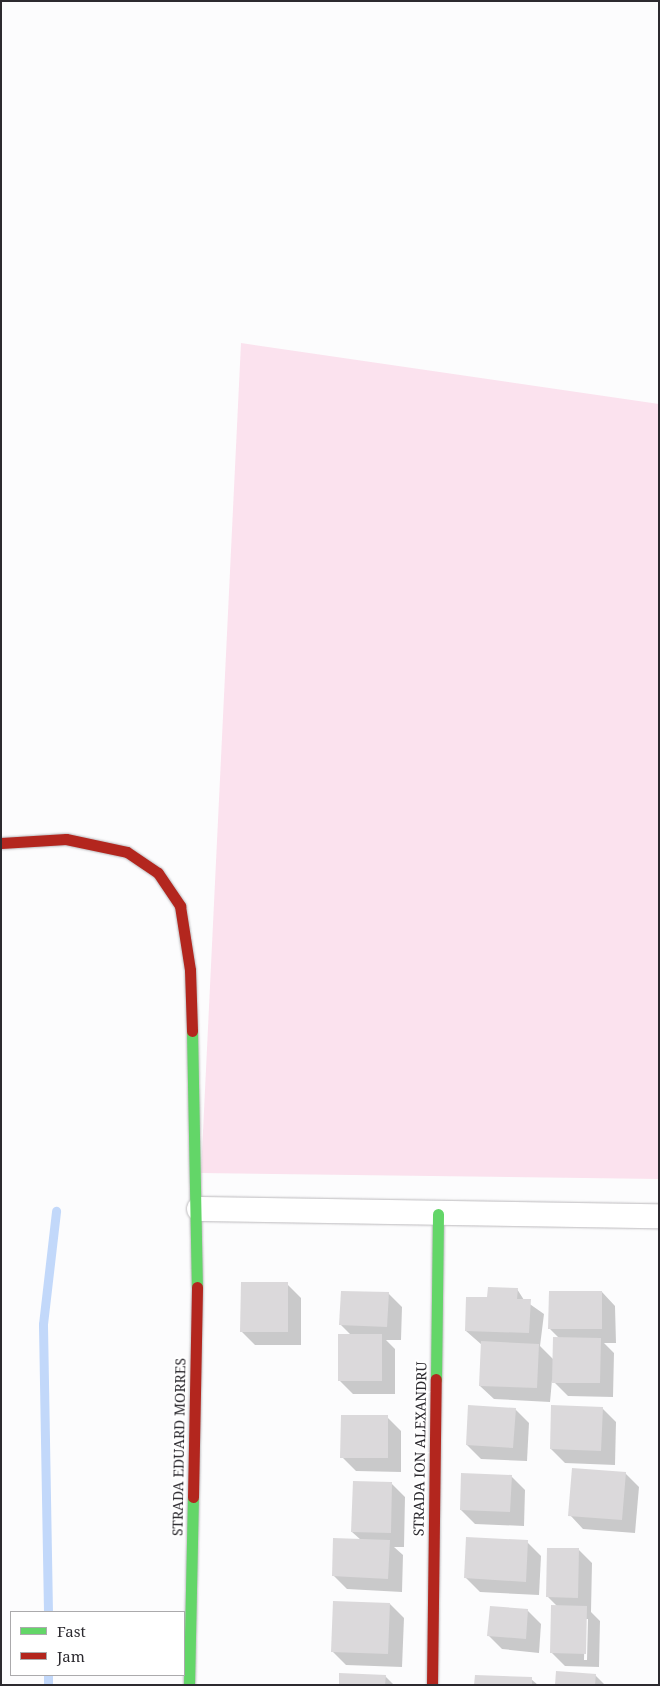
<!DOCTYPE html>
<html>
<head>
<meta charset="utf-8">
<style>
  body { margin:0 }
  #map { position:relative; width:660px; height:1686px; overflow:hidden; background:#fcfcfd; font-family:"Noto Serif",serif }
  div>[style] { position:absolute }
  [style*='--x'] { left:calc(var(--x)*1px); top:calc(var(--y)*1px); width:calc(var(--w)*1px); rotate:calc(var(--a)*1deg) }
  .green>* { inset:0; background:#fbe2ee }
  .shadow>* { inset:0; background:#0003 }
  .stream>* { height:9px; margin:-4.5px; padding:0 4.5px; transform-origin:4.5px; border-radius:4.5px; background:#c2d8fa }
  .building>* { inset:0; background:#dbd9db }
  .roads { filter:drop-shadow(0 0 1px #bbb9bc) drop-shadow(0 0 1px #bbb9bc) }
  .street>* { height:24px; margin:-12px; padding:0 12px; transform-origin:12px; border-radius:12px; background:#fff }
  .fast>* { height:11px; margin:-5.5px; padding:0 5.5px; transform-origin:5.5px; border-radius:5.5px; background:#63d668 }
  .jam>* { height:11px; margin:-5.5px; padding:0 5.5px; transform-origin:5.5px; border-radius:5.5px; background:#b3261e }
  span { translate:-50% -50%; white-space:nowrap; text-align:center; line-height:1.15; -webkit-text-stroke:4px #fff; paint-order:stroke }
  .street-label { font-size:14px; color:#2c2a2f }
  .frame { position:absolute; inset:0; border:2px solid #2c2a2f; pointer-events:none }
  .legend { position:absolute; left:10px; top:1611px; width:175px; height:65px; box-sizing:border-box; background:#fff; border:1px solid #abaaac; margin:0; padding:6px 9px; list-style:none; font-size:15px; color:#2c2a2f }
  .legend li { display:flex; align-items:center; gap:10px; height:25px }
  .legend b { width:25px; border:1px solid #abaaac }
</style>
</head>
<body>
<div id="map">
  <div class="green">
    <i style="clip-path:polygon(241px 343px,659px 404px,659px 1179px,201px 1173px)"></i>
  </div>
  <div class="shadow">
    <i style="clip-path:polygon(287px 1284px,301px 1298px,301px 1345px,255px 1345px,241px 1331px)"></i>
    <i style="clip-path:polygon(517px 1289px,524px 1300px,544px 1314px,540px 1346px,554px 1360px,559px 1338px,550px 1329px,602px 1292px,615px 1306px,616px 1343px,604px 1343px,614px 1353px,613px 1397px,568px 1396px,552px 1380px,550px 1402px,494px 1399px,480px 1386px,482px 1345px,466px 1331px,490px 1299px)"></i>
    <i style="clip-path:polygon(388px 1293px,402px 1307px,401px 1340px,386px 1340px,395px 1349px,395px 1394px,353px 1394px,339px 1380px,351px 1335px,341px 1325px)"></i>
    <i style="clip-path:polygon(602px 1408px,616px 1422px,615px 1465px,565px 1463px,551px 1449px)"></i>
    <i style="clip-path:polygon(515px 1409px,529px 1423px,527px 1461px,481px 1459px,467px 1445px)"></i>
    <i style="clip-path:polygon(387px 1417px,401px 1431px,401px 1472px,356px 1471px,342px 1457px)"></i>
    <i style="clip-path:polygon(625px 1473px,639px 1487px,635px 1533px,583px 1529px,570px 1515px)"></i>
    <i style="clip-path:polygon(511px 1476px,525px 1490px,524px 1526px,475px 1524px,461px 1510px)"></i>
    <i style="clip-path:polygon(391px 1483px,405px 1497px,404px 1547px,394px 1547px,403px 1555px,402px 1592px,347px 1589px,333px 1575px,361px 1540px,352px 1532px)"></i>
    <i style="clip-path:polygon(527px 1542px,541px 1556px,539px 1595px,480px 1592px,466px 1578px)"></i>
    <i style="clip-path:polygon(evenodd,578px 1549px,592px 1563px,591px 1612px,600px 1621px,599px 1667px,565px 1666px,551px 1652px,557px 1606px,548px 1597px,578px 1549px,585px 1619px,588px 1619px,587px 1660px,584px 1660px,585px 1619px)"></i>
    <i style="clip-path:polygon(390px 1604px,404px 1618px,402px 1667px,346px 1665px,332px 1651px)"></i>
    <i style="clip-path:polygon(527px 1610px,541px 1624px,539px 1653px,502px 1649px,488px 1635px)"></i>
    <i style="clip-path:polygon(595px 1675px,605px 1685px,556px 1685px)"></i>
    <i style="clip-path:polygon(385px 1676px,394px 1685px,340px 1685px)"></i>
    <i style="clip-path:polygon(531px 1679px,538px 1685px,475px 1685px)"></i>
  </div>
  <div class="stream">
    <i style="--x:48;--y:1612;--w:288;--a:-91"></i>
    <i style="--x:43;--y:1324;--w:114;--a:-83.4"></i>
    <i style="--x:48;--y:1675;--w:10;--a:90"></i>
  </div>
  <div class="building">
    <i style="clip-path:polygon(241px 1282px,288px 1282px,288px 1332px,240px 1332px)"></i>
    <i style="clip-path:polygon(488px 1287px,518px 1288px,517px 1299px,531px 1299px,529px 1333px,465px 1331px,466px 1297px,487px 1297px)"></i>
    <i style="clip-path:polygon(341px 1291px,389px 1292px,387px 1327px,339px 1325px)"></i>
    <i style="clip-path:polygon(549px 1291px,602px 1291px,602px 1329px,548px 1329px)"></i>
    <i style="clip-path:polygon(338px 1334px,382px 1334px,382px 1381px,338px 1381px)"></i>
    <i style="clip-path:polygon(553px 1337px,601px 1338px,600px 1383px,552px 1383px)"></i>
    <i style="clip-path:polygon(481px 1341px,539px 1344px,537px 1388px,479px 1386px)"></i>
    <i style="clip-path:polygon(468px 1405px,516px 1408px,513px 1448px,466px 1445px)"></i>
    <i style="clip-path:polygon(551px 1405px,603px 1407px,601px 1451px,550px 1449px)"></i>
    <i style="clip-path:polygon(341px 1415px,388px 1415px,388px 1458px,340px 1458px)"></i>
    <i style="clip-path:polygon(572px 1468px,626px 1472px,622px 1520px,568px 1516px)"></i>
    <i style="clip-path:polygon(461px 1473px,512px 1475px,510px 1512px,460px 1510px)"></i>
    <i style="clip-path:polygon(353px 1481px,392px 1482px,391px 1533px,351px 1532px)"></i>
    <i style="clip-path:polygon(466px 1537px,528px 1540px,526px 1582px,464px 1578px)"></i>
    <i style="clip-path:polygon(333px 1538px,390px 1540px,388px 1579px,332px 1576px)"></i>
    <i style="clip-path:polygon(547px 1548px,579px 1548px,578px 1598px,546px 1597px)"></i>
    <i style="clip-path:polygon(333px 1601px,390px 1603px,388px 1654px,331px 1652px)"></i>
    <i style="clip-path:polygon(551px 1605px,587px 1606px,586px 1654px,550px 1653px)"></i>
    <i style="clip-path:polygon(490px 1606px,528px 1609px,526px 1639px,487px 1636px)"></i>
    <i style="clip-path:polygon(556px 1671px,596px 1674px,595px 1685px,555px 1685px)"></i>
    <i style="clip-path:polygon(339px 1673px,386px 1675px,385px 1685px,339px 1685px)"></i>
    <i style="clip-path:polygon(475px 1675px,532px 1677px,532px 1685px,474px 1685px)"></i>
  </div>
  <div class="roads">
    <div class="street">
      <i style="--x:199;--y:1209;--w:460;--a:0.9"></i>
    </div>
    <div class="fast">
      <i style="--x:192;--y:1031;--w:256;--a:88.9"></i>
      <i style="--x:436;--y:1379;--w:165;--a:-89.3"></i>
      <i style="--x:189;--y:1685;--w:188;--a:-88.8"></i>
    </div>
    <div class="jam">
      <i style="--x:1;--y:843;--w:65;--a:-3.5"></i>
      <i style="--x:66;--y:839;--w:62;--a:12"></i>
      <i style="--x:127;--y:852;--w:37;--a:34"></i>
      <i style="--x:158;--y:873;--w:40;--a:56"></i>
      <i style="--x:180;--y:906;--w:65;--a:81.1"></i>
      <i style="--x:190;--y:970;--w:61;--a:88.1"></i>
      <i style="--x:193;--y:1497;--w:210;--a:-88.9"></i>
      <i style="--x:432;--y:1685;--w:306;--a:-89.3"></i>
    </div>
  </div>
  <div class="street-label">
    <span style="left:179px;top:1447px;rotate:-89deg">STRADA EDUARD MORRES</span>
    <span style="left:420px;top:1449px;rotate:-89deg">STRADA ION ALEXANDRU</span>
  </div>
  <div class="frame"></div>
  <ul class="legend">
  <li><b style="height:6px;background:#63d668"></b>Fast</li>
  <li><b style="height:6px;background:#b3261e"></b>Jam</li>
  </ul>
</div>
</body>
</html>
